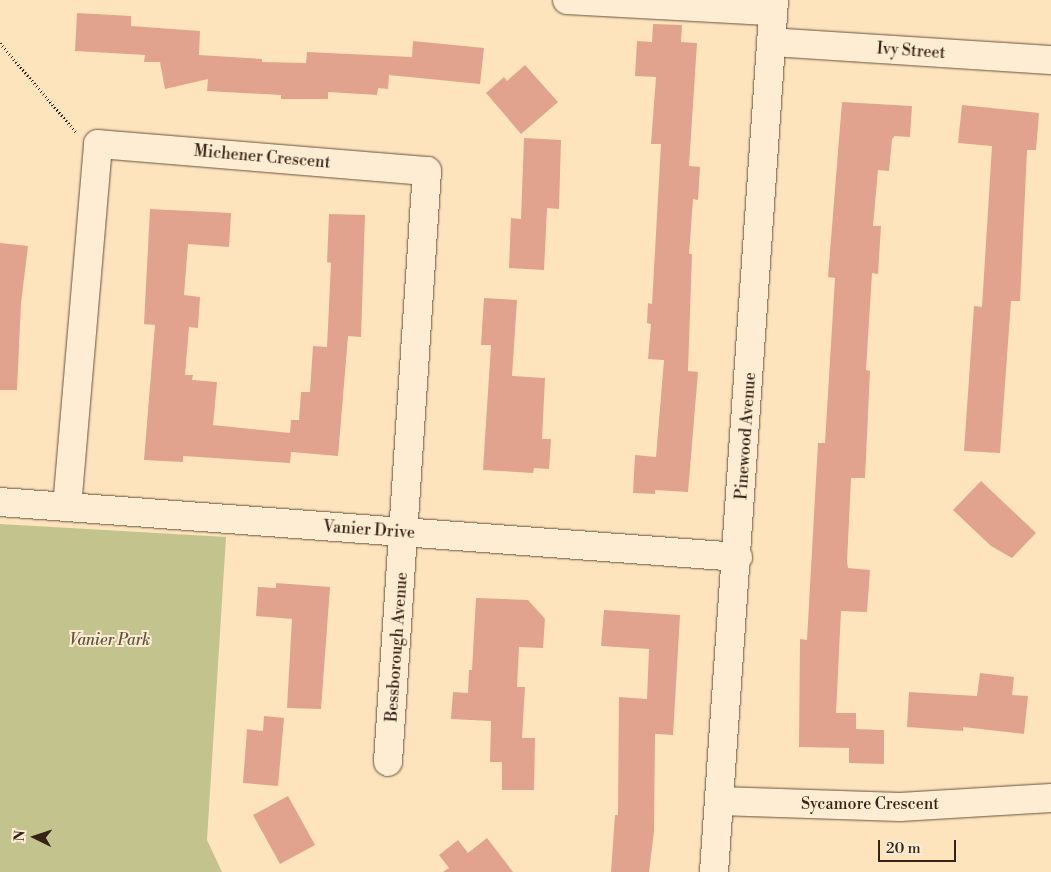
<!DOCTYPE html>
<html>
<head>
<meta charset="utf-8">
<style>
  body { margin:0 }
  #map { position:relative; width:1051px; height:872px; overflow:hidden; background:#fde4bc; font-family:"Libre Bodoni",serif }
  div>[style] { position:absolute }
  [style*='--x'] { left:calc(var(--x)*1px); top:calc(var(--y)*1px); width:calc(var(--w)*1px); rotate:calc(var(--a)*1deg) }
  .green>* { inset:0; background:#c3c38e }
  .building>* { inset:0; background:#e1a38e }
  .path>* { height:3px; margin-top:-1.5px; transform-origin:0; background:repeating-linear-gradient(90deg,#372217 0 1px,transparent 0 3.5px) }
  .roads { filter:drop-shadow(0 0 1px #685240) drop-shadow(0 0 1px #685240) }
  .minor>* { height:28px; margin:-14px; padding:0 14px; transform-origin:14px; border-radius:14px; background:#feedd3 }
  span { translate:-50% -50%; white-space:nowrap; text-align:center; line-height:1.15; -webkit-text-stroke:4px #feedd3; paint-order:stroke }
  .street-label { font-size:16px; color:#372217 }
  .park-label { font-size:16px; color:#61523b; font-style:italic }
  .north { position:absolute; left:10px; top:812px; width:50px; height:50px; -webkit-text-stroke:4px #feedd3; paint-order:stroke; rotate:274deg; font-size:14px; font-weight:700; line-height:20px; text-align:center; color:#372217 }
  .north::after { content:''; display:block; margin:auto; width:18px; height:22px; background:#372217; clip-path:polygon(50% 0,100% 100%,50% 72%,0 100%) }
  .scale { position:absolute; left:878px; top:840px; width:78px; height:22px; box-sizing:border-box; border:2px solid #372217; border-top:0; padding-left:6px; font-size:15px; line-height:18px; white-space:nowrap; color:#372217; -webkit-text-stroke:4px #feedd3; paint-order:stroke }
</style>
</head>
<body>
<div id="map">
  <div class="green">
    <i style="clip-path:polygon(0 524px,226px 537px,207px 840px,222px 872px,0 872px)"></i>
  </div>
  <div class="building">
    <i style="clip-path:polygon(77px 13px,131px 16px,131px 26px,200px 31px,199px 55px,262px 59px,262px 62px,306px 63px,307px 52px,412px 57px,413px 41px,484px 48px,480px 84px,389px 75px,388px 89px,378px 88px,377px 95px,328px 92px,328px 99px,281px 99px,281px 95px,207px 91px,208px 79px,165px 89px,160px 62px,144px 62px,145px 55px,75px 51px)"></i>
    <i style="clip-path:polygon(653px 24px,682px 25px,681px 42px,697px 43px,689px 166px,700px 167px,698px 200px,693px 199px,689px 254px,692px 254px,688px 371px,698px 372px,688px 492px,655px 490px,655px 494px,633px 493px,635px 455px,656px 457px,664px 360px,648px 359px,651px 324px,647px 323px,648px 303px,652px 304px,661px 144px,651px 144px,656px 77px,635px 76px,637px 41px,652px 42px)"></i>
    <i style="clip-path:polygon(525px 65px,558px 102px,521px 134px,486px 93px,504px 77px,507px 81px)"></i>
    <i style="clip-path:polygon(842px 102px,912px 106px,910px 137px,895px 136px,892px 139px,889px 171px,878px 170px,873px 226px,881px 226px,878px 274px,872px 273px,866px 370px,870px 371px,865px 478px,851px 478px,847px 562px,848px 568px,870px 570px,867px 612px,841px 611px,836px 713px,856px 713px,856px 729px,884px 730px,884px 764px,849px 763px,849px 748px,799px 747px,800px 639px,807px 640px,818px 443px,825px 443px,835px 278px,828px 277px)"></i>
    <i style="clip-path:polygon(962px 105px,1039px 113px,1036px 150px,1027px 150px,1020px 301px,1011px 301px,1000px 453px,964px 451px,974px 306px,982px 307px,992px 146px,958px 143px)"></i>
    <i style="clip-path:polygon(524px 138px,561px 140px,559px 209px,547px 208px,544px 270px,509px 268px,511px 218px,521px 219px)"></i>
    <i style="clip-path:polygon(150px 209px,231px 213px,229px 247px,188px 244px,184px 295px,200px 297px,198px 328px,189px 327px,185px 375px,193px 375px,192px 380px,217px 382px,213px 425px,290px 433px,291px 420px,299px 420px,301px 392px,310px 392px,313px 346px,327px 347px,331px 263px,327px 262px,329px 214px,365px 215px,361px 337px,348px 336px,338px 456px,291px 452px,290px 463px,183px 456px,183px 462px,144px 460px,155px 325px,144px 324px)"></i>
    <i style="clip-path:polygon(0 243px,28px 246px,21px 303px,17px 390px,0 390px)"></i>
    <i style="clip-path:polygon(484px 298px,517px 300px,512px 376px,545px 378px,542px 439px,551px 439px,549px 469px,534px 468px,533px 473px,483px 470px,491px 345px,481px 345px)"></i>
    <i style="clip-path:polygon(981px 481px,1036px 533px,1012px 558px,991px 546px,953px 510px)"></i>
    <i style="clip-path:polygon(276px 583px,330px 587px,321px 709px,287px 708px,292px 619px,256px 616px,258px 587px,276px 588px)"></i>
    <i style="clip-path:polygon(476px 598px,528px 600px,545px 619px,543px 648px,519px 647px,517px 687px,525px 687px,522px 738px,535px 738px,534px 790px,502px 790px,502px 762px,490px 762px,491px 721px,451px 719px,453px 692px,468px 693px,469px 670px,472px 670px)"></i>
    <i style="clip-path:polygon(604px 610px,680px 615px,673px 735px,655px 734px,654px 831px,649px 872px,611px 872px,615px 815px,618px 815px,619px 697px,647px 699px,649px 649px,601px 646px)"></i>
    <i style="clip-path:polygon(980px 673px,1014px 677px,1012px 695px,1028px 696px,1024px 734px,963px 727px,963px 731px,907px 727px,909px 692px,977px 696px)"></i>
    <i style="clip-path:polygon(264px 716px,284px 718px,278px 786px,243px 783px,247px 729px,263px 731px)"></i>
    <i style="clip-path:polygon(288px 796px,315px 845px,280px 864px,253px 815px)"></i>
    <i style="clip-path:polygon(487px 838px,513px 872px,443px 872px,449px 868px,439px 855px,458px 840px,468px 853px)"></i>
  </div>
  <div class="path">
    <i style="--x:0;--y:43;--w:117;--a:49.5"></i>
  </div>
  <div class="roads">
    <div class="minor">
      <i style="--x:567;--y:0;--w:206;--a:3.1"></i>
      <i style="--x:771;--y:42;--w:281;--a:3.7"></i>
      <i style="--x:0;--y:502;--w:740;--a:4.26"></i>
      <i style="--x:67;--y:507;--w:364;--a:-85.1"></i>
      <i style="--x:98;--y:144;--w:330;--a:4.7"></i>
      <i style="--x:427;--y:171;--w:592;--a:93.78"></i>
      <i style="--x:719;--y:801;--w:181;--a:1.9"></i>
      <i style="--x:900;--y:807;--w:151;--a:-3.4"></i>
      <i style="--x:714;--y:872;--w:874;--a:-86.06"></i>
    </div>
  </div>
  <div class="street-label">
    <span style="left:911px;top:51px;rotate:4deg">Ivy Street</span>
    <span style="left:262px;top:157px;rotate:5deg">Michener Crescent</span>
    <span style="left:746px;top:436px;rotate:-86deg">Pinewood Avenue</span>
    <span style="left:369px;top:530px;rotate:4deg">Vanier Drive</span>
    <span style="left:397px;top:647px;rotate:-86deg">Bessborough Avenue</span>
    <span style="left:870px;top:804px">Sycamore Crescent</span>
  </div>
  <div class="park-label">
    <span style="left:110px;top:640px">Vanier Park</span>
  </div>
  <div class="north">N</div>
  <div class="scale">20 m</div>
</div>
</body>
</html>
